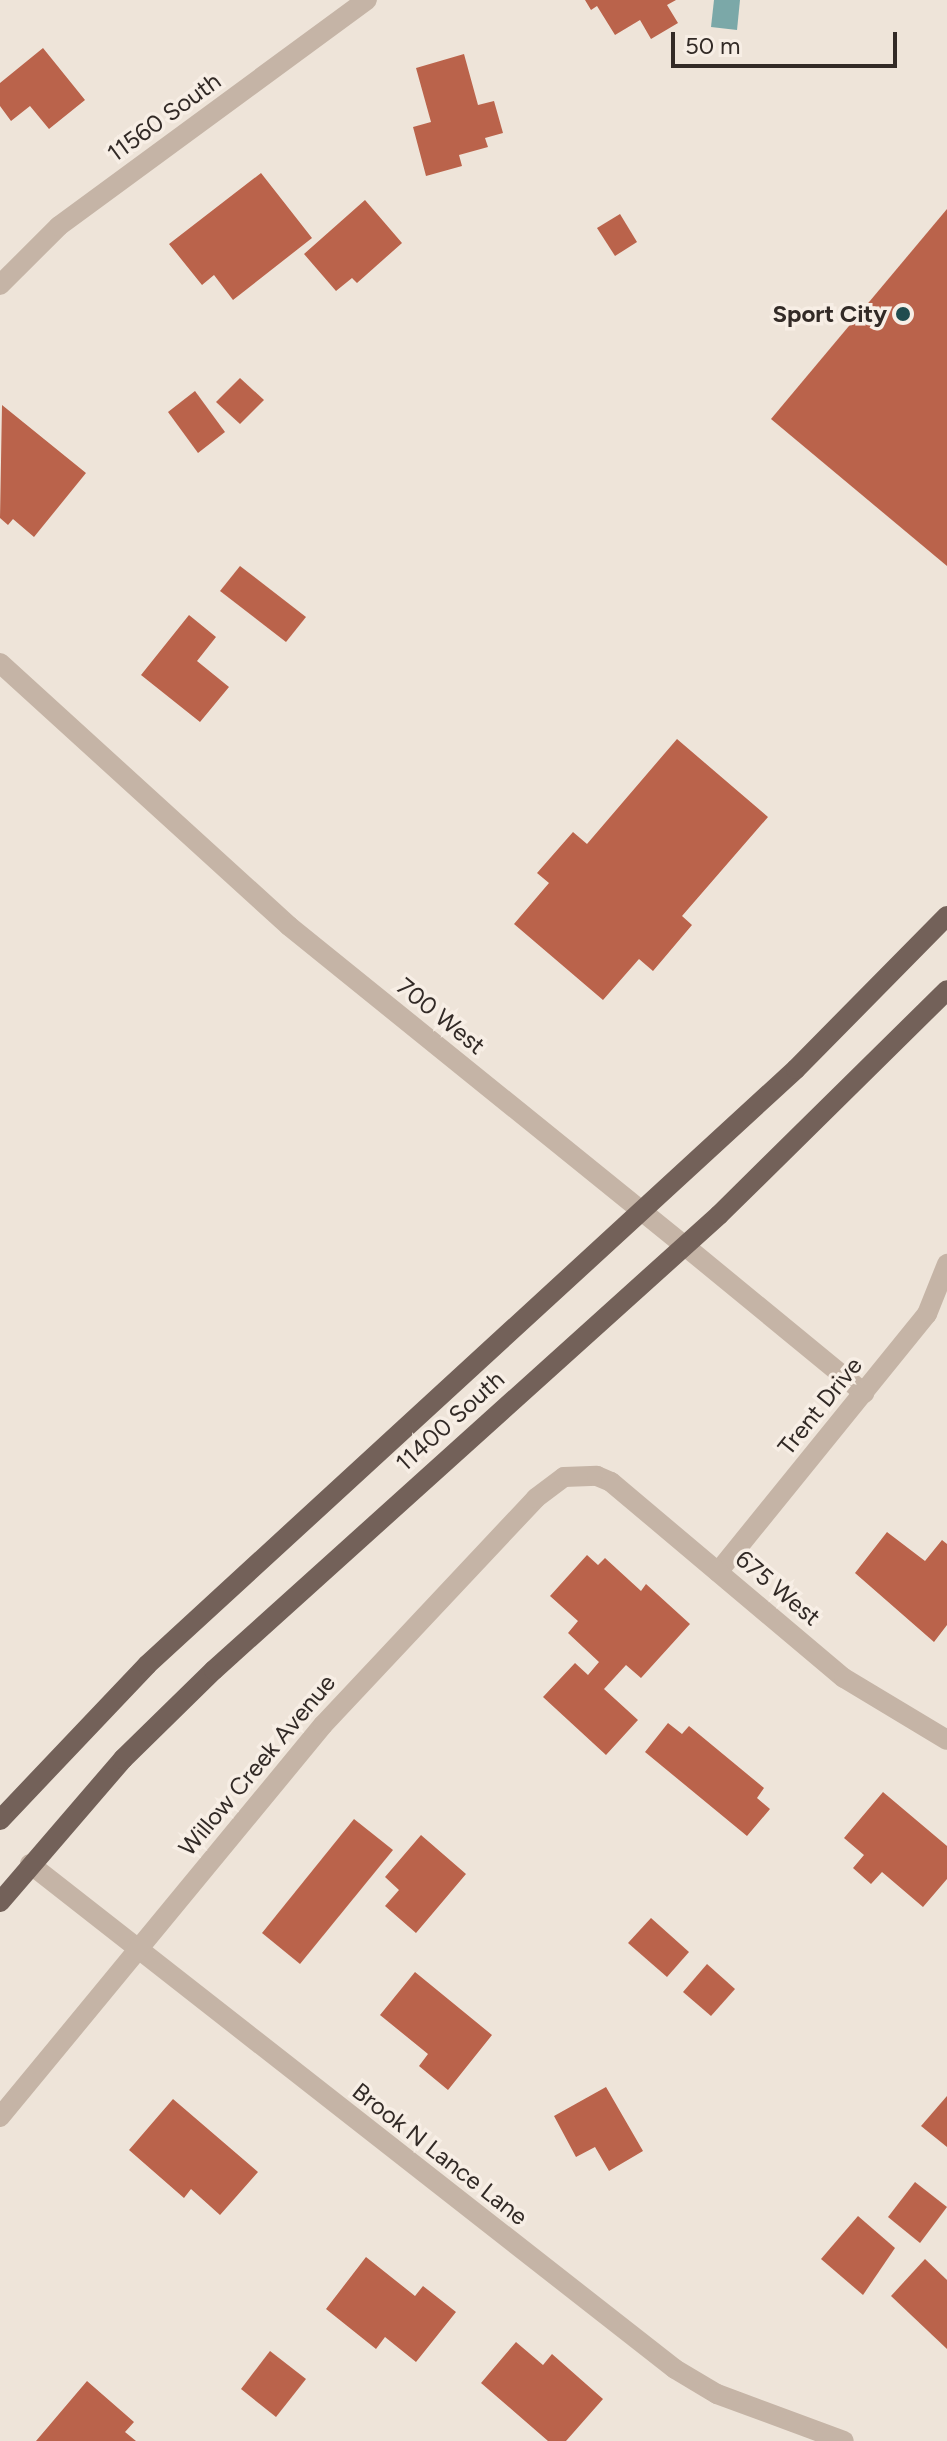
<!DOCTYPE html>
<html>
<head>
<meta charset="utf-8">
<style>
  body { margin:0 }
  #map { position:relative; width:947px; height:2441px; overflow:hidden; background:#eee4d9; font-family:Figtree,sans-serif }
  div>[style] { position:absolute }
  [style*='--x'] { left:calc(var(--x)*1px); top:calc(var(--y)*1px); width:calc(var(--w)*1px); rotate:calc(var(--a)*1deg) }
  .water>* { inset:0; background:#7ba8a8 }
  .building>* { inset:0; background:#ba634b }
  .minor>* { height:20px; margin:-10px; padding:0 10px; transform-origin:10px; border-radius:10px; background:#c5b4a6 }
  .tertiary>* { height:20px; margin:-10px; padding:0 10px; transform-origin:10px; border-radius:10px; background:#c5b4a6 }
  .primary>* { height:20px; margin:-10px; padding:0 10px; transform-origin:10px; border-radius:10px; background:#736159 }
  .dots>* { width:22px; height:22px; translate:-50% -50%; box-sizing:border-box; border:4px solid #f7eee5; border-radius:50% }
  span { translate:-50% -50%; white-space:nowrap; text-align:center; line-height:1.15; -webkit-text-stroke:7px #f7eee5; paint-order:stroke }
  .street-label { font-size:24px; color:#322a26 }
  .poi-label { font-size:24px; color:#322a26; font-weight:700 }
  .right { translate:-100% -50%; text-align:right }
  .scale { position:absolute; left:671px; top:32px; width:226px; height:36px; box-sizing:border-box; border:4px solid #322a26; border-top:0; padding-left:10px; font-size:24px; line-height:28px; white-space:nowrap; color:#322a26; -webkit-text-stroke:6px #f7eee5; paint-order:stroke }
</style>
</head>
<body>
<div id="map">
  <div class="water">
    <i style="clip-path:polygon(714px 0,740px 0,737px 30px,711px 27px)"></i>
  </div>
  <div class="building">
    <i style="clip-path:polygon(585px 0,676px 0,667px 5px,678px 23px,651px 39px,640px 20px,615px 35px,597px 6px,591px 10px)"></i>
    <i style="clip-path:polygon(43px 48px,85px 100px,49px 129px,30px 106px,11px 121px,0 106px,0 83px)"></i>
    <i style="clip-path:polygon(464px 54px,478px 105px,494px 101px,503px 133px,485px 138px,488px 147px,459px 155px,462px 166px,426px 176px,413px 127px,431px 122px,416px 68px)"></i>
    <i style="clip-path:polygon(261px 173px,312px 238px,233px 300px,214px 275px,202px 285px,169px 244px)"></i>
    <i style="clip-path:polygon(365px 200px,402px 243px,357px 283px,352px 278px,336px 291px,304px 254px)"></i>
    <i style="clip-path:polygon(947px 209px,947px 566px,771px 419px)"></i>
    <i style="clip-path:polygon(620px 214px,637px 242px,615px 256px,597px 228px)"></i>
    <i style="clip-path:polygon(240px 378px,264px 400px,240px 424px,216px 402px)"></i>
    <i style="clip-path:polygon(195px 391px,225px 432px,198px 453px,168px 412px)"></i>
    <i style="clip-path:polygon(2px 405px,86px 473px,34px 537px,13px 519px,8px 525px,0 518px)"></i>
    <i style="clip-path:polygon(240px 566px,306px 617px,286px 642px,220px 591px)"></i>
    <i style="clip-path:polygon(189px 615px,216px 637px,197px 661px,229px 687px,200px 722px,141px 675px)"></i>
    <i style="clip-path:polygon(677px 739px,768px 817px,682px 916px,692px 925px,653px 971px,639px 959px,603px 1000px,514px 924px,549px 883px,537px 873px,573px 832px,587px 844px)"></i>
    <i style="clip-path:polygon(887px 1532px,925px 1561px,942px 1540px,947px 1544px,947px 1625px,934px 1642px,855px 1573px)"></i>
    <i style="clip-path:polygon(587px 1555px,598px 1565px,605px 1558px,641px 1591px,646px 1584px,690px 1624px,641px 1678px,626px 1665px,604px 1689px,638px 1720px,606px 1755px,543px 1697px,575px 1663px,588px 1675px,599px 1662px,568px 1633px,578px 1621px,550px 1596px)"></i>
    <i style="clip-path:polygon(668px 1723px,682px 1734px,689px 1726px,764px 1788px,757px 1798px,770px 1809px,747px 1836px,645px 1752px)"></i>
    <i style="clip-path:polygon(883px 1792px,947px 1846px,947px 1879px,923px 1907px,882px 1872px,871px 1884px,853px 1868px,864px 1855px,844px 1838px)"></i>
    <i style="clip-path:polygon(354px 1819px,393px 1850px,300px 1964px,262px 1933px)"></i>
    <i style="clip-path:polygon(421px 1835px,466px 1874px,416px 1933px,385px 1906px,399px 1890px,385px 1877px)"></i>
    <i style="clip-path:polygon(651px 1918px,689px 1952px,667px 1977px,628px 1943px)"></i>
    <i style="clip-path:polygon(707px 1964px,735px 1989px,711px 2016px,683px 1992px)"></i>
    <i style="clip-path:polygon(415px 1972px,492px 2035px,448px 2090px,419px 2066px,428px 2054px,380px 2015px)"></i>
    <i style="clip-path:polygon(606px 2087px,643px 2151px,609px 2171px,595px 2147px,576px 2157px,554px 2116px)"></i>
    <i style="clip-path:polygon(947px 2096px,947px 2147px,921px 2126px)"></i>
    <i style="clip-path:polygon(173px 2099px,258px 2172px,220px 2215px,191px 2189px,184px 2198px,129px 2150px)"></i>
    <i style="clip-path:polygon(915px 2182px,947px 2207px,920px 2243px,888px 2217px)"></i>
    <i style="clip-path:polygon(858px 2216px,895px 2248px,863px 2295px,821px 2259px)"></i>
    <i style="clip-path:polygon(366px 2257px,415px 2296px,423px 2286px,456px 2312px,416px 2362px,385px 2337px,376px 2349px,326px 2309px)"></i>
    <i style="clip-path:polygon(925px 2259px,947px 2280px,947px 2349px,891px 2296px)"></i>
    <i style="clip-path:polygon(516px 2342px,543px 2365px,552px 2354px,603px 2399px,566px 2441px,548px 2441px,481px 2383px)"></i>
    <i style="clip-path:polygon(270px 2351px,306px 2379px,276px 2417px,241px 2389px)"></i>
    <i style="clip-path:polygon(87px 2381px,134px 2422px,125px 2432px,136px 2441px,36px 2441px)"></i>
  </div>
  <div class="minor">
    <i style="--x:0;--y:285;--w:83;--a:-45"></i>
    <i style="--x:59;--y:226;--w:382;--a:-36.3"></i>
    <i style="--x:685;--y:1246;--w:232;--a:39.4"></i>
    <i style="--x:718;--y:1572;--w:332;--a:-51"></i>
    <i style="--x:927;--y:1314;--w:54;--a:-68.2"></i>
    <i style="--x:30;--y:1864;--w:819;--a:38.06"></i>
    <i style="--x:675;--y:2369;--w:49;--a:30.8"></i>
    <i style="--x:717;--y:2394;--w:135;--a:20.3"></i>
    <i style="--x:0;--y:2117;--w:508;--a:-50.51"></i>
    <i style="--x:323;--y:1725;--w:311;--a:-46.8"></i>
    <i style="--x:536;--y:1498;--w:35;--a:-37"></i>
    <i style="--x:564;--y:1477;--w:33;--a:-2"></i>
    <i style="--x:597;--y:1476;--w:15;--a:23"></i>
    <i style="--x:611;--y:1482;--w:304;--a:40.1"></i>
    <i style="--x:844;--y:1678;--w:120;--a:31"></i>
  </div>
  <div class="tertiary">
    <i style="--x:0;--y:663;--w:391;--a:42.3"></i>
    <i style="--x:289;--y:926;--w:509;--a:38.94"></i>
  </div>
  <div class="primary">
    <i style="--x:0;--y:1820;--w:214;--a:-46.5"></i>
    <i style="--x:147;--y:1665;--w:881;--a:-42.56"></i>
    <i style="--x:796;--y:1069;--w:215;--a:-45.4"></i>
    <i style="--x:0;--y:1902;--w:189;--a:-49.3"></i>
    <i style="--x:123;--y:1759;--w:127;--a:-44.4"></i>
    <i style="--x:214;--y:1670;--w:680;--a:-42.02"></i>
    <i style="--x:719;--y:1215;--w:320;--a:-44.6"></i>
  </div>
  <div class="dots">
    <i style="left:903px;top:314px;background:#204d4f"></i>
  </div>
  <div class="street-label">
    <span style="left:164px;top:117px;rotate:-36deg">11560 South</span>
    <span style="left:441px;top:1016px;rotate:39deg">700 West</span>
    <span style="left:820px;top:1406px;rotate:-51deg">Trent Drive</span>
    <span style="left:450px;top:1421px;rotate:-42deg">11400 South</span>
    <span style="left:778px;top:1588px;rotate:40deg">675 West</span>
    <span style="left:257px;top:1765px;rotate:-50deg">Willow Creek Avenue</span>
    <span style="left:440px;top:2154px;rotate:38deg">Brook N Lance Lane</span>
  </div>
  <div class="poi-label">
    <span class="right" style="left:887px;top:314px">Sport City</span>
  </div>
  <div class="scale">50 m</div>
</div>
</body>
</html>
